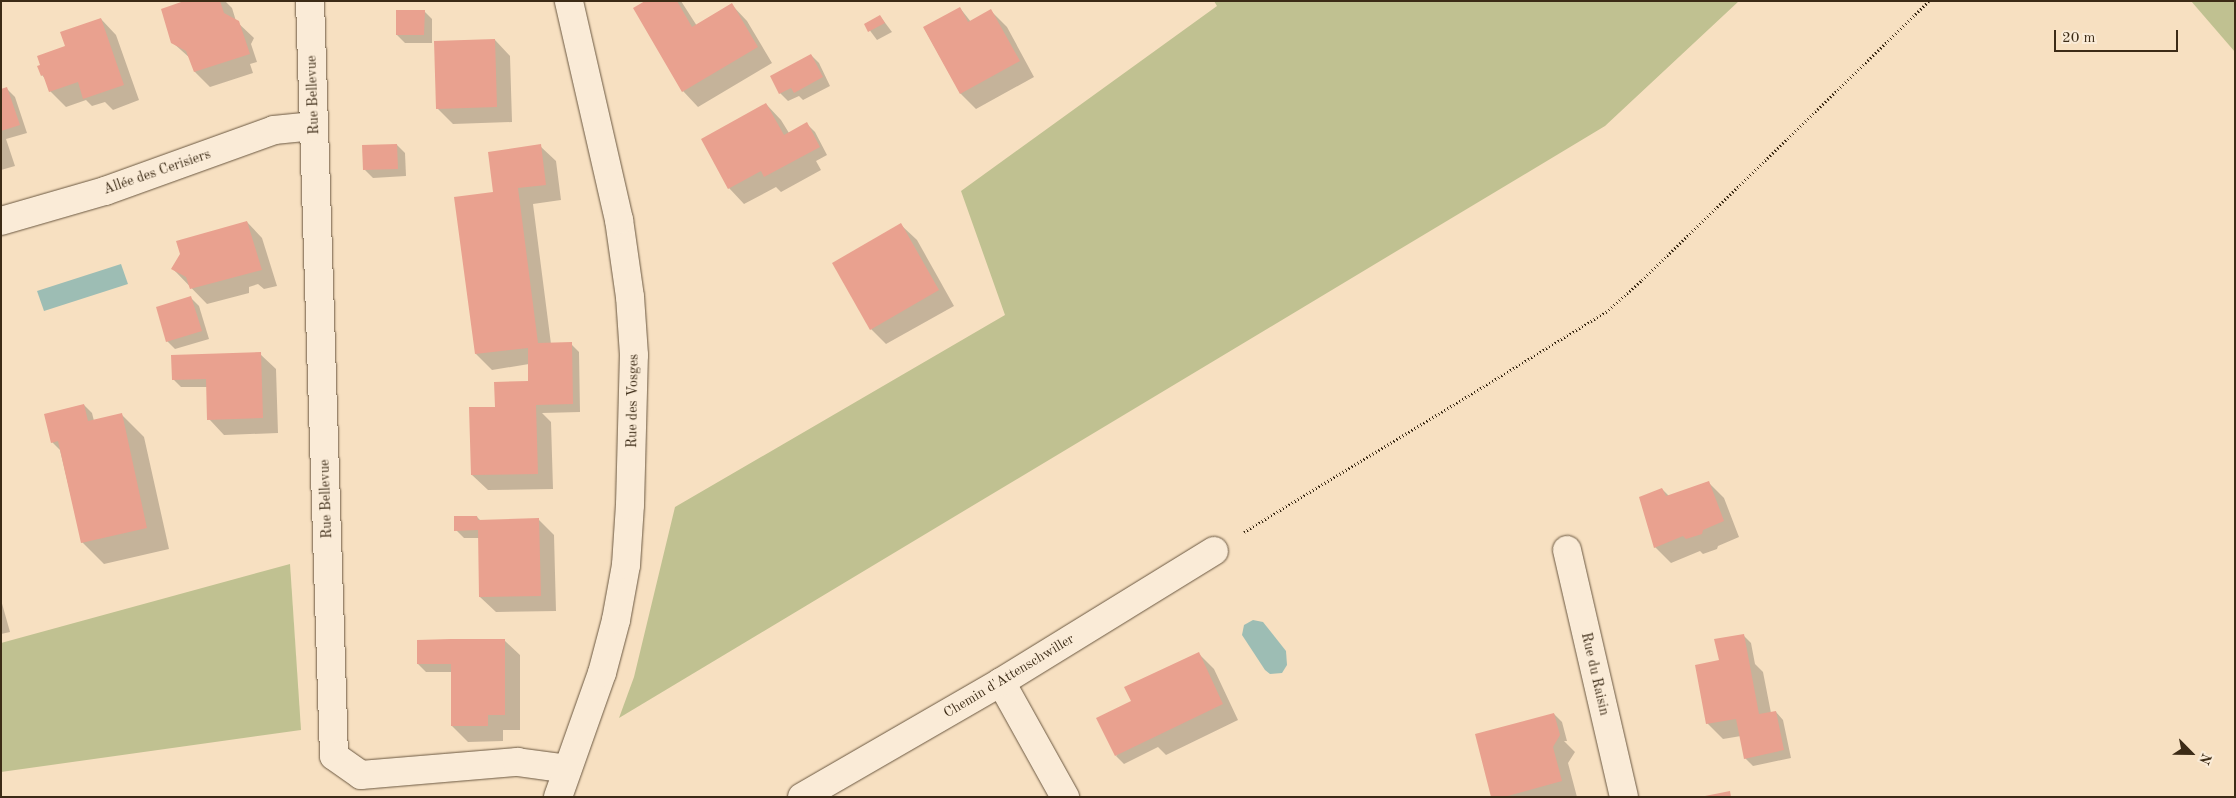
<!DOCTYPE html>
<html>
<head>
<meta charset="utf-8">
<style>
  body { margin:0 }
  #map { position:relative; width:2236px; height:798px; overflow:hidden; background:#f7e0c1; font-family:"Old Standard TT",serif }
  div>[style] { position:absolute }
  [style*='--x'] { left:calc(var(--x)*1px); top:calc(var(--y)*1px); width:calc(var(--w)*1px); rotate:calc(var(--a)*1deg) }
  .green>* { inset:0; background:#c0c191 }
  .water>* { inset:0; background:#9dbdb4 }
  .shadow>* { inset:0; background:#0003 }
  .building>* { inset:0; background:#e9a18f }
  .path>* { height:3px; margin-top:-1.5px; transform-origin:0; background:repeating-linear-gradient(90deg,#3c2b16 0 1px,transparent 0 3.5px) }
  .roads { filter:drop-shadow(0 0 1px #6b5841) drop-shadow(0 0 1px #6b5841) }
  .minor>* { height:28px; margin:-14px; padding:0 14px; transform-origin:14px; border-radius:14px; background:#faebd7 }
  span { translate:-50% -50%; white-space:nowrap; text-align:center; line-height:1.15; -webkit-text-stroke:4.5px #faebd7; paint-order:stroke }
  .street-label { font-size:14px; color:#3c2b16 }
  .frame { position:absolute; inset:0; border:2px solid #3c2b16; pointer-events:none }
  .north { position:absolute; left:2166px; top:728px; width:50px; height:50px; -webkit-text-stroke:4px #faebd7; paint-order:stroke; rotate:113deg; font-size:14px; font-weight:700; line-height:20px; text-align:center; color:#3c2b16 }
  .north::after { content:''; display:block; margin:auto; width:18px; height:22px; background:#3c2b16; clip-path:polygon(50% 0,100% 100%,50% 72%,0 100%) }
  .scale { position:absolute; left:2054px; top:30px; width:124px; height:22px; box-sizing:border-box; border:2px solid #3c2b16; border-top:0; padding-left:6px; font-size:15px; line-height:18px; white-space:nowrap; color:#3c2b16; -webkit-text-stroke:4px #faebd7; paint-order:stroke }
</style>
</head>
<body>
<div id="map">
  <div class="green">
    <i style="clip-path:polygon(1214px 1px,1739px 1px,1605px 126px,619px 718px,634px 677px,675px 507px,1005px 315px,961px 191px,1217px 6px)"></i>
    <i style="clip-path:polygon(2191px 1px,2235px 1px,2235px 52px)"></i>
    <i style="clip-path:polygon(290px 564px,301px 730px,1px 772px,1px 643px)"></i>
  </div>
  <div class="water">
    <i style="clip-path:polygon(121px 264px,128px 284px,44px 311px,37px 291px)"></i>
    <i style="clip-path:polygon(1253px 620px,1263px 622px,1286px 651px,1287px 665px,1282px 673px,1270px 674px,1265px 670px,1242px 635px,1244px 625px)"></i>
  </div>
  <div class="shadow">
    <i style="clip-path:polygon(188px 1px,225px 1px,232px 8px,236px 21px,254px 38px,251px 44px,257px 62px,250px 64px,253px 73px,210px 87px,195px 72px,191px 59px,172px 42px)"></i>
    <i style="clip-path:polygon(647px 1px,681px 1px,697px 26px,732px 5px,747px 21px,772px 63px,698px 107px,683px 91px)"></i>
    <i style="clip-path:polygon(960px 8px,971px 22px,991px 11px,1007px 27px,1034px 77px,976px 109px,961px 94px,924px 28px)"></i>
    <i style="clip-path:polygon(424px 11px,432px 19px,432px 43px,405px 43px,397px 35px)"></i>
    <i style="clip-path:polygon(880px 16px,892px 32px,877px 40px,865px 24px)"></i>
    <i style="clip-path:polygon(101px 19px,116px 35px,139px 100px,113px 110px,105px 102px,92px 106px,86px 100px,66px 107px,50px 91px,46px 80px,42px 75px,67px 47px)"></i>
    <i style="clip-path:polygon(495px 40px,510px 56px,512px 122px,453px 124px,437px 108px)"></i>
    <i style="clip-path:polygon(811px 55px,819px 63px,830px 86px,803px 100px,799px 96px,788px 101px,780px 93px,772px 76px)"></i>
    <i style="clip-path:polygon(7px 89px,15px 97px,27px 133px,6px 139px,15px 166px,1px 170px,1px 91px)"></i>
    <i style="clip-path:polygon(766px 104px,781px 120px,789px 133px,807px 124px,815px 132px,827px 155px,816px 161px,821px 170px,781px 192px,776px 187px,744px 204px,729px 188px)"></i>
    <i style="clip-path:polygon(397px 145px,405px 153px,406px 176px,373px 178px,365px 170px)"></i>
    <i style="clip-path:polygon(540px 146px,556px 161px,561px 200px,533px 204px,551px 344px,571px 344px,579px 352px,580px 412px,542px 413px,551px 422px,553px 489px,488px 490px,472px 475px,496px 408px,530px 382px,529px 364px,492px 370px,476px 354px,494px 193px)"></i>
    <i style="clip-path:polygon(247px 222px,262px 238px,277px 286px,264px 289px,258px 284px,249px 287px,249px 293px,207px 304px,173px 269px,182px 254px)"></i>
    <i style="clip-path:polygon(901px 225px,917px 240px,954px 306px,886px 344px,871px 329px)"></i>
    <i style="clip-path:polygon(191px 298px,199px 306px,209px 339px,175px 349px,167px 341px)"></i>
    <i style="clip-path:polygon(260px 354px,276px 369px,278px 433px,224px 435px,209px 419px,208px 387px,181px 387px,173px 379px)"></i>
    <i style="clip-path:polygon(84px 405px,92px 413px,94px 421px,122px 415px,144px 437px,169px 549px,104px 564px,82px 542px,60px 450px,52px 442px)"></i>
    <i style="clip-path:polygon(1708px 482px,1724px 498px,1739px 537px,1718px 546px,1717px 549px,1703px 554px,1700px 551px,1671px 563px,1655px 547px,1662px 489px,1669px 496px)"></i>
    <i style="clip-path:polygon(477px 517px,481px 521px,538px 519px,554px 535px,556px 611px,496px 612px,480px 597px,479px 538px,464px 538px,456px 530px)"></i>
    <i style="clip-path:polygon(1px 600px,10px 632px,1px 634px)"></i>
    <i style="clip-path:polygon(1743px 635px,1751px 643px,1755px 664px,1763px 672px,1771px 713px,1776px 712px,1783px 720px,1791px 758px,1753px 766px,1745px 758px,1741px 736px,1723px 739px,1707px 723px,1720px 661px)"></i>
    <i style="clip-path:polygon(504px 640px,520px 655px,520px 730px,503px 730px,503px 741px,468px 742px,452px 726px,452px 672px,426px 672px,418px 664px)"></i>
    <i style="clip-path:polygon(1198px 653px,1214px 669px,1238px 720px,1166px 755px,1158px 747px,1124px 764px,1116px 756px)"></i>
    <i style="clip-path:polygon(1554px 714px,1562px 722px,1567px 741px,1564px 741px,1575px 752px,1568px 763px,1577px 797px,1492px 797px)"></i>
  </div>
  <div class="building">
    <i style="clip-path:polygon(184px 1px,220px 1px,224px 13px,239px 21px,250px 54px,194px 72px,186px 51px,171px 43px,161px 9px)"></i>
    <i style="clip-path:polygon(645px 1px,677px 1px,692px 27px,732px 3px,758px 47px,682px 92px,633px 8px)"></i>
    <i style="clip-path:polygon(960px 7px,968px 22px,991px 9px,1020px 61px,960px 94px,923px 27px)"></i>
    <i style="clip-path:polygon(396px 10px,425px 10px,424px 35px,396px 35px)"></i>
    <i style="clip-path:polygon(880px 15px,885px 23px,868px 32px,864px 24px)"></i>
    <i style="clip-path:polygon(101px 18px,124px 85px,83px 99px,78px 82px,49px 92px,43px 75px,41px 76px,37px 66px,40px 65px,37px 56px,65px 46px,60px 32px)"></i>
    <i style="clip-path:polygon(495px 39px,497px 107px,436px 109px,434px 41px)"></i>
    <i style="clip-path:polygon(811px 54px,823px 77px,794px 93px,791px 88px,779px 94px,770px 76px)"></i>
    <i style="clip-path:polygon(7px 87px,20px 125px,1px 131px,1px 89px)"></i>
    <i style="clip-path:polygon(766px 103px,784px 135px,807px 122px,820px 147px,764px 177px,761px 171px,728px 189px,701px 139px)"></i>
    <i style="clip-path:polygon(397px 144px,398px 169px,363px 170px,362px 145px)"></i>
    <i style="clip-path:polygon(541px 144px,546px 185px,518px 188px,538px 343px,572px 342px,573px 404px,536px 405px,538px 474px,471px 475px,469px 407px,495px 407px,494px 382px,528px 381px,528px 348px,475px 354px,454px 197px,493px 192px,488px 152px)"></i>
    <i style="clip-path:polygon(247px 221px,262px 270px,190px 289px,186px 277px,171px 269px,180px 254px,176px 241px)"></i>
    <i style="clip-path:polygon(901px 223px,939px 290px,870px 330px,832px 263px)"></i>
    <i style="clip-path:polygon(191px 296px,202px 331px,166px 342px,156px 307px)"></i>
    <i style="clip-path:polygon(261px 352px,263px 418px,207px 420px,206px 379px,172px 380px,171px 355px)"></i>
    <i style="clip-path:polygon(84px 404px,88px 421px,122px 413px,147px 528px,81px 543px,58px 441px,51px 443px,44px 414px)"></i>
    <i style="clip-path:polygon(1709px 481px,1724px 521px,1703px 530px,1702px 534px,1686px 539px,1683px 536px,1654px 548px,1639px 497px,1662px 488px,1666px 496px)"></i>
    <i style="clip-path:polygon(454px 516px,477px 516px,478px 520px,539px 518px,541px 596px,479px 597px,478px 530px,454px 531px)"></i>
    <i style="clip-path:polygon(1744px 634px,1759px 714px,1776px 711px,1784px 750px,1744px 759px,1736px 719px,1706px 724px,1695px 665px,1719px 660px,1714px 639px)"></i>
    <i style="clip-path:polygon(451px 639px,505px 639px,505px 715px,488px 715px,488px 726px,451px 726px,451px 664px,417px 664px,417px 640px)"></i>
    <i style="clip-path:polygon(1199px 652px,1223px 704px,1115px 756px,1096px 718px,1131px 701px,1124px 687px)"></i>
    <i style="clip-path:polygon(1554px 713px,1560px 735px,1553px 747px,1562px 781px,1504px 797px,1491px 797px,1475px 734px)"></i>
    <i style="clip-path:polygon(1730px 791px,1731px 797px,1705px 797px,1705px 796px)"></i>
  </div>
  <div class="path">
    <i style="--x:1244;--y:532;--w:424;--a:-31.3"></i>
    <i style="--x:1606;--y:312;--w:48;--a:-41.6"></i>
    <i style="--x:1642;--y:280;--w:400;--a:-44.2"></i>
  </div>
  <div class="roads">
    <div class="minor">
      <i style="--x:310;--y:1;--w:755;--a:88.18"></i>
      <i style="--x:334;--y:756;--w:33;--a:35"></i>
      <i style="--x:361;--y:775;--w:157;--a:-4.8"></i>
      <i style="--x:517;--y:762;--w:51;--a:7.8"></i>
      <i style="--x:1;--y:221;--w:108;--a:-16.1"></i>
      <i style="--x:105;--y:191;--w:180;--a:-19.8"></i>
      <i style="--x:274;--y:130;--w:40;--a:-5.7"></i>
      <i style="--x:1567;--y:550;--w:253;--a:77"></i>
      <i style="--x:1001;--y:682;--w:132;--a:60.9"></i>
      <i style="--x:558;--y:797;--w:132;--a:-70.5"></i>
      <i style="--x:602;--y:673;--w:55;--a:-75.2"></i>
      <i style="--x:616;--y:620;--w:56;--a:-79.7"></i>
      <i style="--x:626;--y:565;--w:60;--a:-86.2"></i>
      <i style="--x:630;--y:505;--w:150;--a:-88.5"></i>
      <i style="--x:634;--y:355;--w:58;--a:-93.9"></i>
      <i style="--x:630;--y:297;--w:78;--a:-98.1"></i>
      <i style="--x:619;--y:220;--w:225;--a:-102.9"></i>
      <i style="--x:802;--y:797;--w:230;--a:-30"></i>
      <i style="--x:1001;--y:682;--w:250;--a:-31.6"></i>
    </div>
  </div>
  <div class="street-label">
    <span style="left:313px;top:95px;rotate:-92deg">Rue Bellevue</span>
    <span style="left:157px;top:172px;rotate:-19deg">Allée des Cerisiers</span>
    <span style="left:633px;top:401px;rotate:-89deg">Rue des Vosges</span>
    <span style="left:326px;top:499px;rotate:-92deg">Rue Bellevue</span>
    <span style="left:1595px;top:674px;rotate:77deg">Rue du Raisin</span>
    <span style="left:1009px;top:676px;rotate:-31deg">Chemin d'Attenschwiller</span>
  </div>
  <div class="frame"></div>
  <div class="north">N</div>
  <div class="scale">20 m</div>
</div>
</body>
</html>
